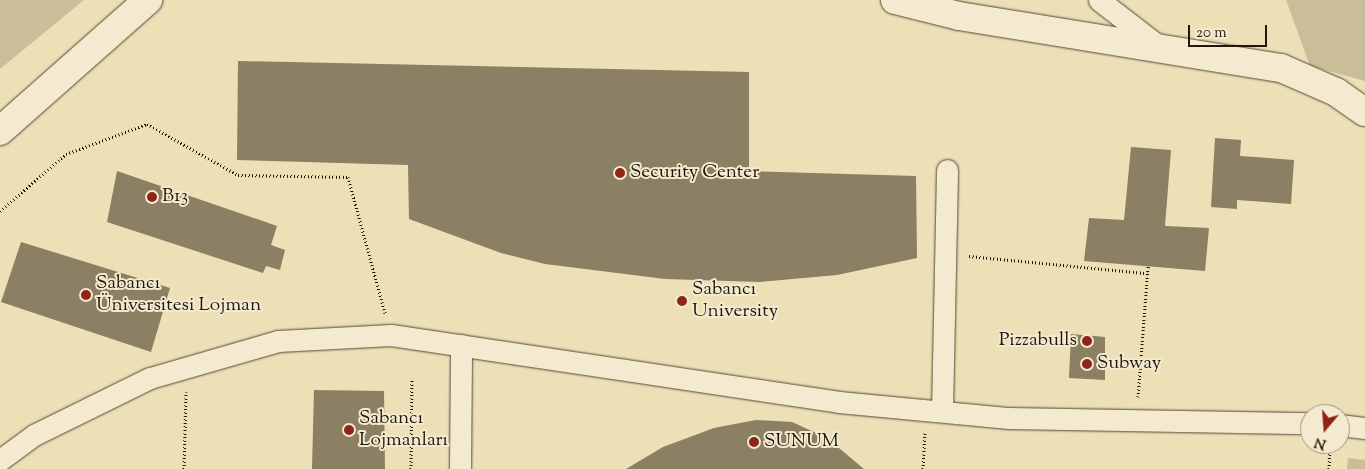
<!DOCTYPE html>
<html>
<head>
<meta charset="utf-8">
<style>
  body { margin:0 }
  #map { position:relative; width:1365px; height:469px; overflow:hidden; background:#eddfb6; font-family:"Sorts Mill Goudy",serif }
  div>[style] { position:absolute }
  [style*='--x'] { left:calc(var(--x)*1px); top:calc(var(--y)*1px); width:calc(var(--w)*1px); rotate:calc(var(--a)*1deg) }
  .green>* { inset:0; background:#cabd99 }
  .building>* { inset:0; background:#8b7f64 }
  .path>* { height:3px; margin-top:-1.5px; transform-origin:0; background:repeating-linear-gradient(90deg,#20160b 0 1px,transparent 0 3.5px) }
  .roads { filter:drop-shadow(0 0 1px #534836) drop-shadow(0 0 1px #534836) }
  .street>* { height:21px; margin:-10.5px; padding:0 10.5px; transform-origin:10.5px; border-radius:10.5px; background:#f3ead0 }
  .secondary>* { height:28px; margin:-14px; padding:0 14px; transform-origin:14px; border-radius:14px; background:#f3ead0 }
  .dots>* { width:14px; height:14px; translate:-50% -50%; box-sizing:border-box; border:2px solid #f3ead0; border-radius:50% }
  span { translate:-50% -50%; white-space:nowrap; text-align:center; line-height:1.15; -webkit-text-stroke:4px #f3ead0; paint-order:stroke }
  .poi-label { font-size:19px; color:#20160b }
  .left { translate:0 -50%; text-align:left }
  .right { translate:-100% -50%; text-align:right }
  .north { position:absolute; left:1300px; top:404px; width:50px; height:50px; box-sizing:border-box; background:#f3ead0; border:1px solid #9f9581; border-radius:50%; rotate:198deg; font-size:14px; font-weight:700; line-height:20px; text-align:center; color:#20160b }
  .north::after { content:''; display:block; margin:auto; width:18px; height:22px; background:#8f2418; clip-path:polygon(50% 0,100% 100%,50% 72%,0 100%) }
  .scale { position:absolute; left:1188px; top:25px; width:79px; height:22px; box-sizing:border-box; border:2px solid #20160b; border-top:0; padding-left:6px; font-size:15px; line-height:18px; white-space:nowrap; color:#20160b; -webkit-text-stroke:4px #f3ead0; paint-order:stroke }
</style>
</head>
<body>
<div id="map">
  <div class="green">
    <i style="clip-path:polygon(0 0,84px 0,0 69px)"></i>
    <i style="clip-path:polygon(1286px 0,1365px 0,1365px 81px,1310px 66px)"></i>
    <i style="clip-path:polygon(1348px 458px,1365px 460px,1365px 469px,1347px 469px)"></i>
  </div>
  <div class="building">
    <i style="clip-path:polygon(238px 61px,749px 72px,749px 171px,916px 176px,917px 258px,837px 275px,760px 282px,665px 279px,545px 264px,501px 253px,409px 219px,408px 165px,237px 160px)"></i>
    <i style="clip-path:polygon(1215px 138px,1241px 140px,1240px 156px,1294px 160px,1291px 204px,1237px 200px,1237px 209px,1211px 207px)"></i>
    <i style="clip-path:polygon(1131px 147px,1171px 150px,1165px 226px,1209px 228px,1205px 271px,1084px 261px,1089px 218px,1124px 220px)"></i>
    <i style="clip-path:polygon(117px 171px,277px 226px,271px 245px,285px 250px,280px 270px,266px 266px,263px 273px,107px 222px)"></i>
    <i style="clip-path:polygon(21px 242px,170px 288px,151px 352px,1px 302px)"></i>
    <i style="clip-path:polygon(1071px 334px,1105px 337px,1105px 380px,1069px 378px)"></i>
    <i style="clip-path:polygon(314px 390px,384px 391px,385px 469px,312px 469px)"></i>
    <i style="clip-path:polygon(756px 420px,792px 422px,827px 438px,864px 469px,626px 469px,663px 447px,714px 428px)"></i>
  </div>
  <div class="path">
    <i style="--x:0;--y:211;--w:87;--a:-40.8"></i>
    <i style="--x:66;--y:154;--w:86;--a:-20.3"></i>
    <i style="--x:147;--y:124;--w:104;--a:29.3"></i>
    <i style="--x:238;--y:175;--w:110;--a:1"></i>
    <i style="--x:348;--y:177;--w:141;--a:74.8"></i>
    <i style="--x:969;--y:256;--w:179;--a:5.5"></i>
    <i style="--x:1138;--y:397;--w:131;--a:-85.6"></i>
    <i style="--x:184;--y:469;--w:77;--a:-88.5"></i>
    <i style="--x:411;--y:469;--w:90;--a:-89.4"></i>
    <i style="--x:923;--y:469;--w:37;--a:-87"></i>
    <i style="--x:1329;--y:469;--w:24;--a:-88"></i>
  </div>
  <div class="roads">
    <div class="street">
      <i style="--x:1099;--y:0;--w:78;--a:37.7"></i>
      <i style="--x:942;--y:411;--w:241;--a:-88.8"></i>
      <i style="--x:1340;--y:425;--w:25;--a:7"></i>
      <i style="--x:0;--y:460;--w:42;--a:-36.3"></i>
      <i style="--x:34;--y:435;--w:129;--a:-26.2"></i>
      <i style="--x:150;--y:378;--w:133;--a:-16.1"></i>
      <i style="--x:278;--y:341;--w:113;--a:-3"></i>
      <i style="--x:391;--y:335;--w:453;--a:8.5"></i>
      <i style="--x:839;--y:402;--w:171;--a:5.4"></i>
      <i style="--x:1009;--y:418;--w:301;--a:1"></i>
      <i style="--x:460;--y:469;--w:124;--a:-89.5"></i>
    </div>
    <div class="secondary">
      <i style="--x:895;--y:0;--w:66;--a:14"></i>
      <i style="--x:959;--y:16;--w:326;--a:9.2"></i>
      <i style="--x:1281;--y:68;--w:60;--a:23.6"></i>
      <i style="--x:1336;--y:92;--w:35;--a:35"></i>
      <i style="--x:0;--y:131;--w:198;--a:-41.5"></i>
    </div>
  </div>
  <div class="dots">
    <i style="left:620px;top:173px;background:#8f2418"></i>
    <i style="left:152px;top:197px;background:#8f2418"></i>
    <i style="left:86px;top:295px;background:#8f2418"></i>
    <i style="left:682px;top:301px;background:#8f2418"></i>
    <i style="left:1087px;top:341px;background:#8f2418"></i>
    <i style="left:1087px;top:364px;background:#8f2418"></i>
    <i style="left:349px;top:430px;background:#8f2418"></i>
    <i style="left:754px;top:442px;background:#8f2418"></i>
  </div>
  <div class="poi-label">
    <span class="left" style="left:630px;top:173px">Security Center</span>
    <span class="left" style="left:162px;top:197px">B13</span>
    <span class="left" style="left:96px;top:295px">Sabancı<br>Üniversitesi Lojman</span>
    <span class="left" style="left:692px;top:301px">Sabancı<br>University</span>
    <span class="right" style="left:1077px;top:341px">Pizzabulls</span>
    <span class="left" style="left:1097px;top:364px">Subway</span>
    <span class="left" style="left:359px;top:430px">Sabancı<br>Lojmanları</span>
    <span class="left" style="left:764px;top:442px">SUNUM</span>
  </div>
  <div class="north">N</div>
  <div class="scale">20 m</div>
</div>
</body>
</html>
